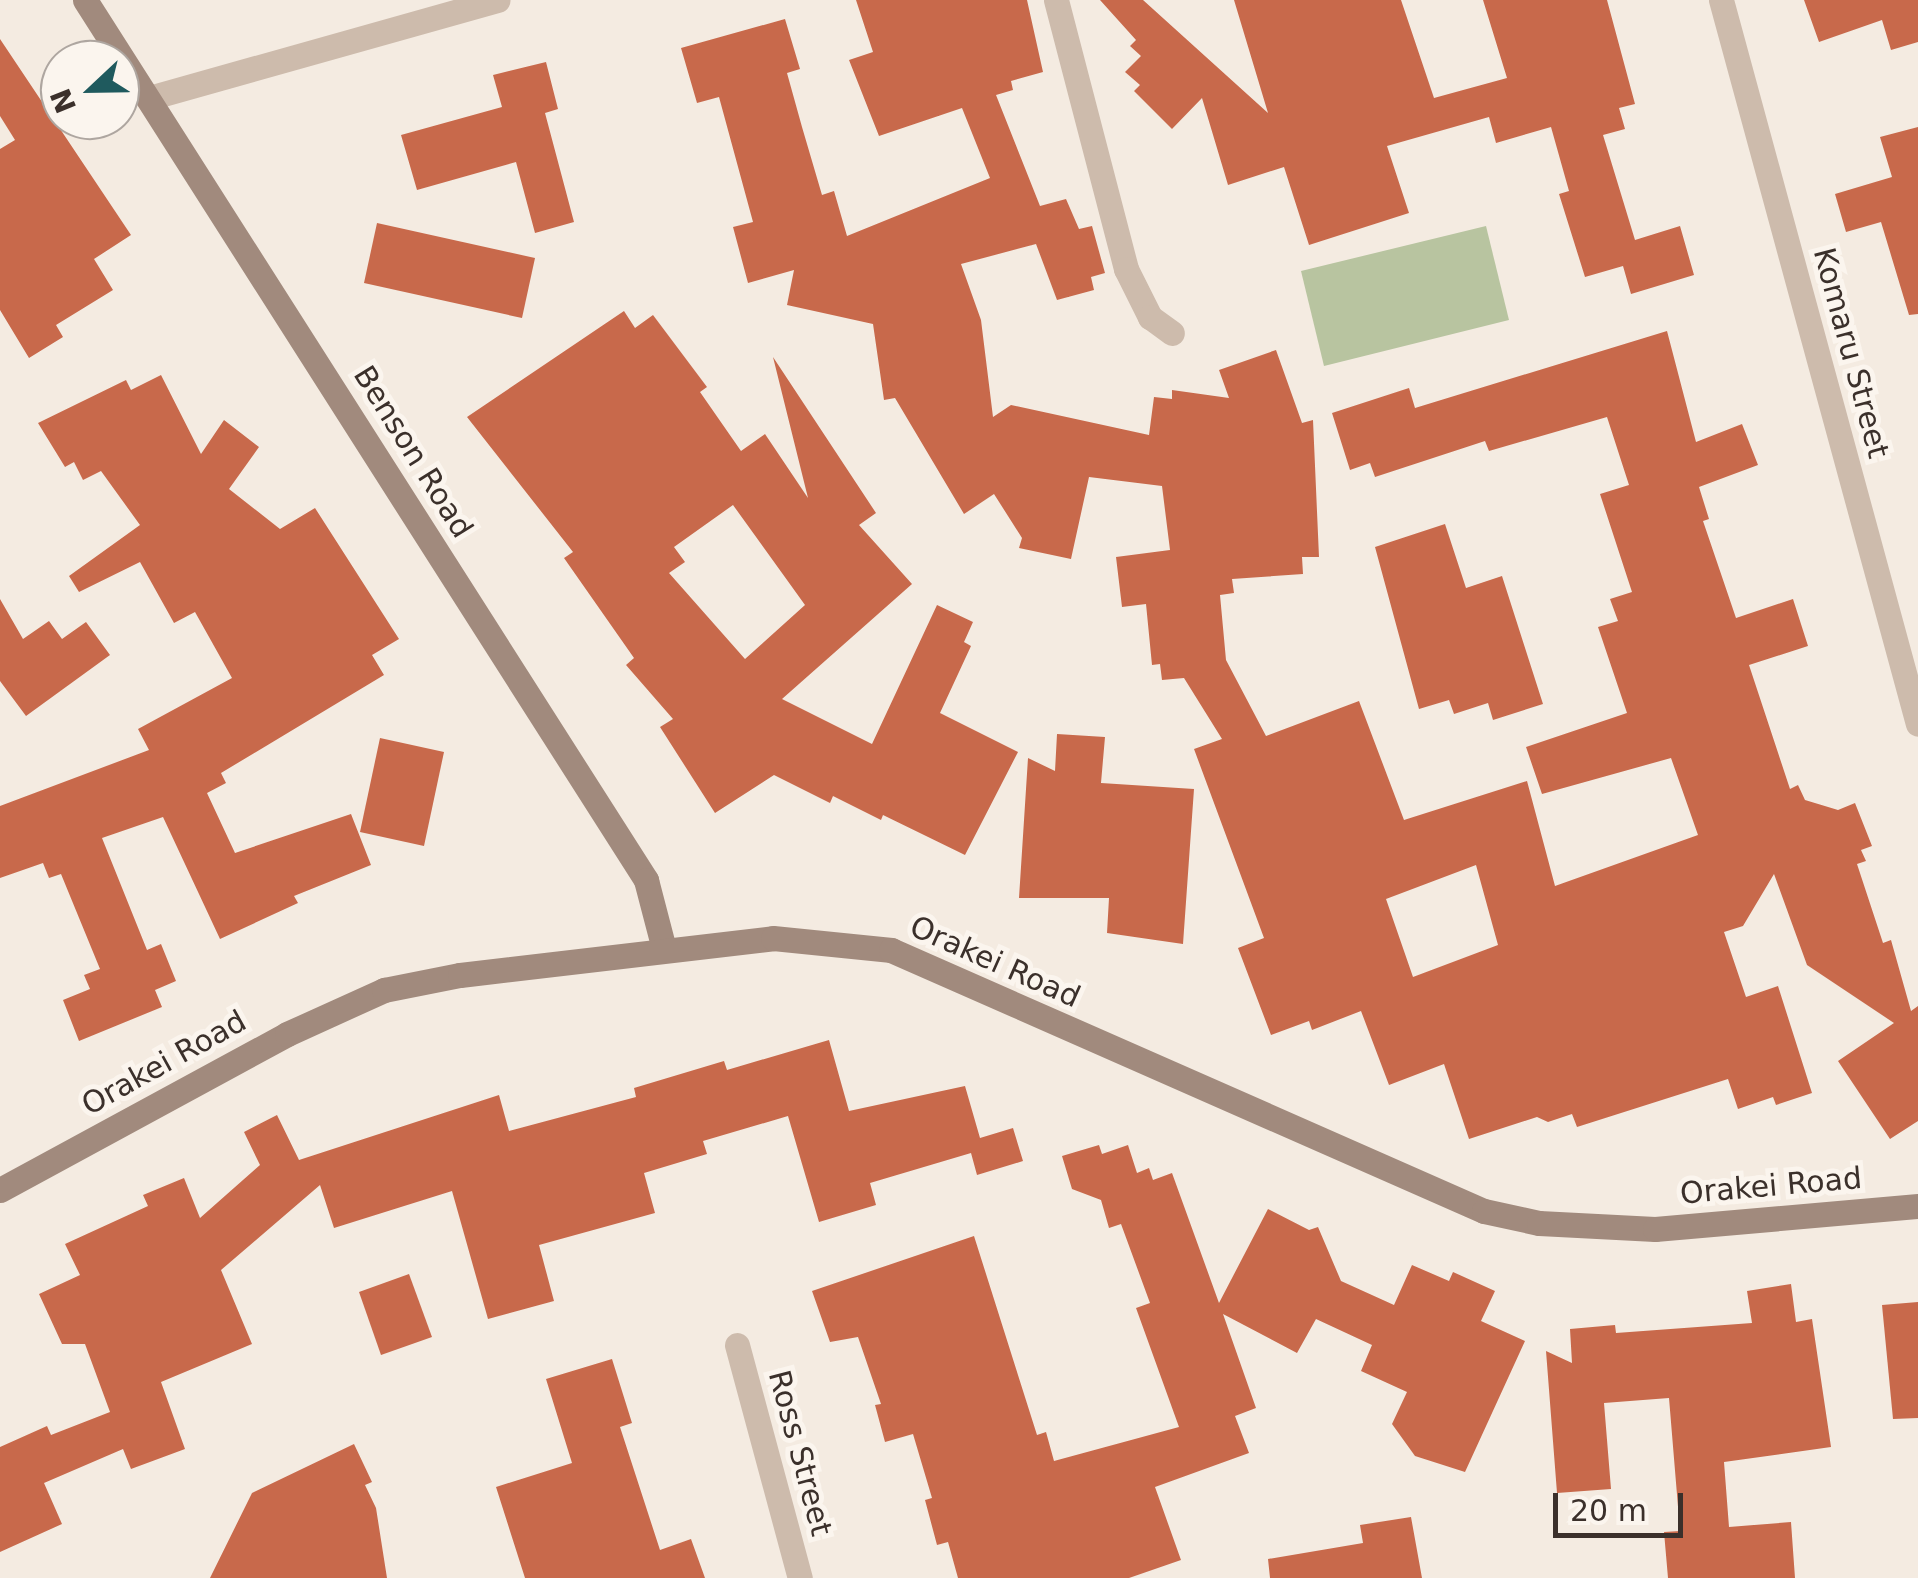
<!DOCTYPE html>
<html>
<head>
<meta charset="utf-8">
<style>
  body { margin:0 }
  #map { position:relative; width:1918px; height:1578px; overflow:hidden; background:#f4ebe1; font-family:"DejaVu Sans",sans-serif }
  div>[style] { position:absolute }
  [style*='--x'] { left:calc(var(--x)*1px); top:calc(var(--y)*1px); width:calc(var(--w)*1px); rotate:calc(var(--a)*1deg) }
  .green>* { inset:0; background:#b8c4a0 }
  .building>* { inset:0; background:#c8694b }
  .lane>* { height:25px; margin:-12.5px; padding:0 12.5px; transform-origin:12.5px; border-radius:12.5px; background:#cdbbac }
  .street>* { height:25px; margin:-12.5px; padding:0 12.5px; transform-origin:12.5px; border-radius:12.5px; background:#cdbbac }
  .secondary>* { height:25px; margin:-12.5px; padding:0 12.5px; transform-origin:12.5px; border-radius:12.5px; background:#a18a7d }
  span { translate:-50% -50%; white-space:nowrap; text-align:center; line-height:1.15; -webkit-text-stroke:10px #fbf5ee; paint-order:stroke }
  .street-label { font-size:30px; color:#3b302b }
  .north { position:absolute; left:40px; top:40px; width:100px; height:100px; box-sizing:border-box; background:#fbf5ee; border:2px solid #aea6a0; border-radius:50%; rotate:248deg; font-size:28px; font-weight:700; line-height:40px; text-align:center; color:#3b302b }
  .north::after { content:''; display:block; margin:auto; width:35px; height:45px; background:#1f5a5e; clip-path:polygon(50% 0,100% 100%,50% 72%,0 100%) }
  .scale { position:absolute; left:1553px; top:1493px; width:130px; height:45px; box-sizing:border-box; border:5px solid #3b302b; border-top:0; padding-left:12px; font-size:30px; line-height:35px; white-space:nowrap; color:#3b302b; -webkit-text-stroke:8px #fbf5ee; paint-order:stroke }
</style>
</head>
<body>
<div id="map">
  <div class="green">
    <i style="clip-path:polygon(1486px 226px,1509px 320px,1324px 366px,1301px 271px)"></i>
  </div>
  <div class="building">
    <i style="clip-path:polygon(evenodd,856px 0,1027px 0,1043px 72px,1011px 81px,1013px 90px,996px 95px,1040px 206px,1066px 199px,1079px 229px,1092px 226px,1105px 273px,1091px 277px,1094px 290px,1057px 300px,1036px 244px,961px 264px,981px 320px,993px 417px,1011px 405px,1149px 435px,1154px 397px,1172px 399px,1172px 390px,1229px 398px,1219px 370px,1276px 350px,1302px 423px,1313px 420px,1319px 557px,1302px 557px,1303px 574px,1232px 579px,1234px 593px,1220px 595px,1226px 660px,1266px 736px,1359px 701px,1404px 820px,1527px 781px,1555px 886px,1698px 835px,1671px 758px,1542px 794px,1526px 747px,1627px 713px,1598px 627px,1618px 621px,1610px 599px,1632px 592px,1600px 494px,1629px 485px,1607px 417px,1489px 451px,1485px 441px,1375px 477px,1370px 463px,1350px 470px,1332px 413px,1409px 388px,1415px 408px,1667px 331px,1696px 442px,1742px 424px,1758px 465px,1699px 487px,1709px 519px,1703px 521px,1736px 618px,1793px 599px,1808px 646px,1749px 665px,1790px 789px,1798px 785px,1805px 800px,1838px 810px,1855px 803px,1872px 846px,1861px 850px,1866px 861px,1857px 864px,1883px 943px,1891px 940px,1911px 1011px,1918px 1006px,1918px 1121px,1890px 1139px,1838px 1061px,1894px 1023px,1807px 965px,1774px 874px,1743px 926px,1724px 932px,1746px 997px,1778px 986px,1812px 1093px,1776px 1105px,1773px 1097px,1738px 1109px,1728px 1079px,1577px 1127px,1572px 1114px,1548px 1122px,1537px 1117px,1469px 1139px,1444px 1064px,1389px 1085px,1361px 1011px,1312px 1030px,1309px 1021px,1271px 1035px,1238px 948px,1264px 938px,1194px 749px,1222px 739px,1184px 678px,1162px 680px,1160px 664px,1152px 665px,1146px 604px,1122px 607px,1116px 557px,1170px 550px,1162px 486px,1089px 477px,1071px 559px,1019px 548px,1022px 538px,994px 494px,964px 514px,895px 398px,884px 400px,873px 324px,787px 305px,794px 270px,748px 283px,733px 227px,753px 222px,719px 97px,697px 103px,681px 48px,785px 19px,800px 69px,787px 73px,802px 127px,822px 195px,834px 191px,847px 236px,990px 178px,962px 108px,879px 136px,849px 60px,873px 52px,856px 0,1476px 865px,1498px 945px,1413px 977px,1386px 899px,1476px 865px)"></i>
    <i style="clip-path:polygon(1100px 0,1143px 0,1268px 113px,1234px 0,1401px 0,1434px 98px,1507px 78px,1483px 0,1607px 0,1635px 104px,1619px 108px,1625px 129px,1603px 135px,1635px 240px,1680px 226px,1694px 275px,1631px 294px,1623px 266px,1585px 277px,1559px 194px,1569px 191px,1551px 127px,1496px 143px,1489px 117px,1387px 146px,1409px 213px,1309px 245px,1284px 167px,1228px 185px,1202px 98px,1172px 129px,1134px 91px,1140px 85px,1125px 72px,1141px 56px,1130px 46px,1136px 40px)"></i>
    <i style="clip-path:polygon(1804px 0,1918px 0,1918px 42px,1891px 50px,1882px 20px,1819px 42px)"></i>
    <i style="clip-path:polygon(0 39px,131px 235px,94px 259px,113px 290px,56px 325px,63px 337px,29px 358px,0 310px,0 149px,15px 140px,0 116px)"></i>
    <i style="clip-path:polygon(546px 62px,558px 109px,545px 113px,574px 222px,535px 233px,516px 162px,417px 190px,401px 135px,502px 107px,493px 75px)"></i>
    <i style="clip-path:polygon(1918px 127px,1918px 314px,1909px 315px,1881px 222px,1846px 232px,1835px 194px,1892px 177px,1880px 137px)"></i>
    <i style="clip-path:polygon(377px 223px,535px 258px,522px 318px,364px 283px)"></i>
    <i style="clip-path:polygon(evenodd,624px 311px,635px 328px,653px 315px,707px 387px,700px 392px,741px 451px,765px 434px,808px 498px,773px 357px,876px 513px,859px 525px,912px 584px,782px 699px,872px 744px,937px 605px,973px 622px,964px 642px,971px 646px,940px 713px,1018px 752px,965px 855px,883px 815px,881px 820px,833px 796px,830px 803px,774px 775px,715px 813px,660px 727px,673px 719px,626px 665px,634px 658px,564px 558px,573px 552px,467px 417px,624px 311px,733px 505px,805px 605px,745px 659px,669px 573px,685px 562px,674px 547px,733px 505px)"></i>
    <i style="clip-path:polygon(161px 375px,201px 454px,224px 420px,259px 447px,229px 489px,280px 529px,315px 508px,399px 639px,372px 655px,384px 675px,221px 773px,226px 783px,207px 793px,235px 853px,351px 814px,371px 865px,294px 896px,298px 903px,220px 939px,163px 817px,102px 838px,147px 950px,161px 944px,176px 981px,155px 990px,162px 1007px,79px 1041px,63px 1000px,90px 989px,84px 975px,100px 969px,61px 874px,49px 878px,43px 863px,0 878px,0 806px,149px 750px,138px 729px,232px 678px,195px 612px,174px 623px,140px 562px,79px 592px,69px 576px,140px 525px,101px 471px,83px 480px,74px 462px,65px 467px,38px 423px,126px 380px,131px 390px)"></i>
    <i style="clip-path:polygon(1445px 524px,1466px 588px,1502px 576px,1543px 704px,1493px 720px,1488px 703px,1454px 714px,1449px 700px,1419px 709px,1375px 547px)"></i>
    <i style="clip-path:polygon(0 599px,23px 639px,49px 621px,62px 639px,86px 622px,110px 655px,26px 716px,0 681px)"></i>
    <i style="clip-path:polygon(1057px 734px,1105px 737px,1101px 783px,1194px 789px,1183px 944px,1107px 933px,1109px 898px,1019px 898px,1028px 758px,1055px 771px)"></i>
    <i style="clip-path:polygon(380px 738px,444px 752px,424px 846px,360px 832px)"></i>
    <i style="clip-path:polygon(829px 1040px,849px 1111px,965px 1086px,980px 1138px,1013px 1128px,1023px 1161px,977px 1175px,971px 1153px,870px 1183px,876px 1205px,819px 1222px,788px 1116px,703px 1141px,707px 1154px,644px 1173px,655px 1213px,539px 1245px,554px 1301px,488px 1319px,452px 1191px,334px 1228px,320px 1185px,221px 1270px,252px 1344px,161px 1382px,185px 1449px,131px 1469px,123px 1449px,44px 1483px,62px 1524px,0 1552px,0 1447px,47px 1426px,51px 1435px,110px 1412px,85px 1344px,62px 1344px,39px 1294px,80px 1275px,65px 1244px,148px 1206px,143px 1195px,184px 1178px,200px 1218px,260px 1165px,244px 1132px,277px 1115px,299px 1160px,499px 1095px,509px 1131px,636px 1097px,634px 1088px,724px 1061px,727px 1070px)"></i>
    <i style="clip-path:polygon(1099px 1145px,1102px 1154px,1128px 1145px,1137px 1173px,1149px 1168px,1153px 1180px,1172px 1173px,1219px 1303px,1268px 1209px,1309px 1230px,1318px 1227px,1341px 1281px,1394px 1305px,1412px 1265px,1449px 1281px,1453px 1272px,1495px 1291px,1481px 1321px,1525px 1341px,1465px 1472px,1415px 1456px,1392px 1424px,1407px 1392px,1361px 1371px,1372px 1345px,1316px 1319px,1297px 1353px,1223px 1314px,1256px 1408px,1235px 1416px,1249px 1453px,1155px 1487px,1181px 1560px,1129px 1578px,958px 1578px,948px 1542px,937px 1545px,925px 1500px,932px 1498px,913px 1434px,885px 1442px,875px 1405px,881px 1404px,858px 1337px,830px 1342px,812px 1291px,974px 1236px,1037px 1435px,1046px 1432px,1054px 1461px,1179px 1427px,1136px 1308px,1150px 1303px,1121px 1224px,1109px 1228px,1101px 1200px,1072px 1189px,1062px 1156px)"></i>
    <i style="clip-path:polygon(409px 1274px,432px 1337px,381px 1355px,359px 1292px)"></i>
    <i style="clip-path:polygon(1791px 1284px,1796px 1322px,1812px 1319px,1831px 1447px,1724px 1462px,1729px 1527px,1791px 1522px,1795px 1578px,1668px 1578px,1664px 1532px,1680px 1531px,1669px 1398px,1604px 1403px,1611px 1489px,1557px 1493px,1546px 1351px,1572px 1363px,1570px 1329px,1615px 1325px,1616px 1333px,1752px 1323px,1747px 1291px)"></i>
    <i style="clip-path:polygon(1918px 1302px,1918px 1418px,1893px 1419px,1882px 1305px)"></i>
    <i style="clip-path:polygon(612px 1359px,632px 1423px,620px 1427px,660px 1550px,691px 1539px,705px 1578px,525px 1578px,496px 1487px,572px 1463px,546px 1379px)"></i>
    <i style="clip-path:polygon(354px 1444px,372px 1482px,365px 1485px,376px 1508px,387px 1578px,210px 1578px,252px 1493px)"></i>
    <i style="clip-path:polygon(1411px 1517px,1422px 1578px,1270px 1578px,1268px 1559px,1363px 1543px,1360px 1525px)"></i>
  </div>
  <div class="lane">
    <i style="--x:1056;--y:0;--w:278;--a:75.4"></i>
    <i style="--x:1126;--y:269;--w:54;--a:63.4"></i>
    <i style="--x:1150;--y:317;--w:27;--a:36"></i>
  </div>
  <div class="street">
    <i style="--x:1721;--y:0;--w:750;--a:74.78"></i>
    <i style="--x:149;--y:98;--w:362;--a:-15.7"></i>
    <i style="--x:737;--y:1345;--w:241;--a:74.9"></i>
  </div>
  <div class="secondary">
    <i style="--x:85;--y:0;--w:1044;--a:57.48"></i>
    <i style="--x:646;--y:880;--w:71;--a:75.4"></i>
    <i style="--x:0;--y:1190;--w:327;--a:-28.5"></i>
    <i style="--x:287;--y:1034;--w:107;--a:-24.4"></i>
    <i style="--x:384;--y:990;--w:77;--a:-11.2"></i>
    <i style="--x:460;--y:975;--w:315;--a:-6.7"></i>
    <i style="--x:773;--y:938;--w:119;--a:5.8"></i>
    <i style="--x:891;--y:950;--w:648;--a:23.76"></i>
    <i style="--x:1484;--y:1211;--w:56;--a:12.3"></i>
    <i style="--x:1539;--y:1223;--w:116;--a:3"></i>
    <i style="--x:1655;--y:1229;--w:264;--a:-5"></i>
  </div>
  <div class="street-label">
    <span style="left:1851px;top:353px;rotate:75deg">Komaru Street</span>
    <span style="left:413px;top:452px;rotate:58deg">Benson Road</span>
    <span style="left:995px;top:962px;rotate:24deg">Orakei Road</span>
    <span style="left:164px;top:1063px;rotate:-29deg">Orakei Road</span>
    <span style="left:1771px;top:1186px;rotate:-5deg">Orakei Road</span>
    <span style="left:800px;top:1453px;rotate:75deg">Ross Street</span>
  </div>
  <div class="north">N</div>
  <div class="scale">20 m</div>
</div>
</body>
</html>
